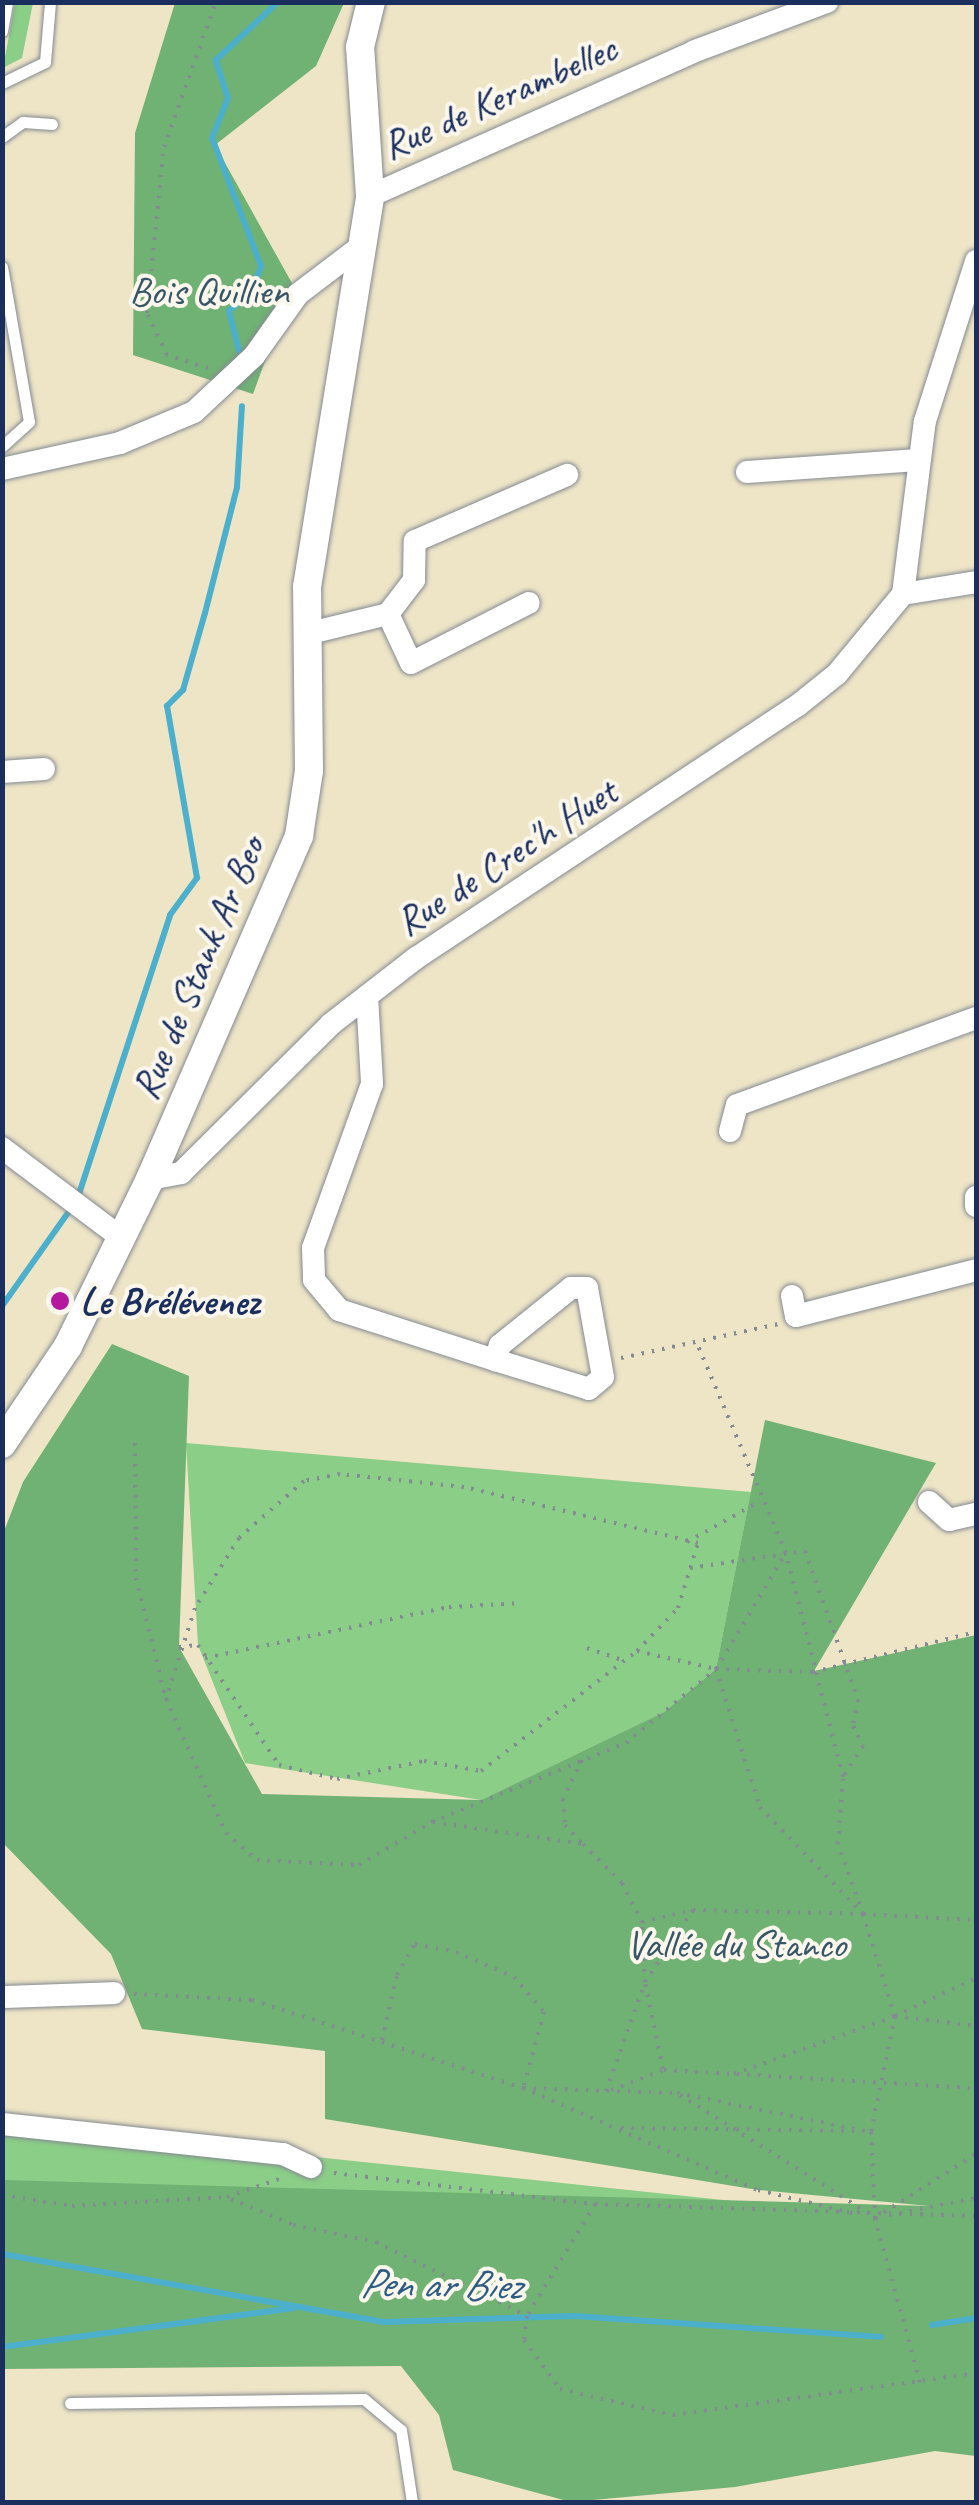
<!DOCTYPE html>
<html>
<head>
<meta charset="utf-8">
<style>
  body { margin:0 }
  #map { position:relative; width:979px; height:2505px; overflow:hidden; background:#eee5c7; font-family:Caveat,sans-serif }
  div>[style] { position:absolute }
  [style*='--x'] { left:calc(var(--x)*1px); top:calc(var(--y)*1px); width:calc(var(--w)*1px); rotate:calc(var(--a)*1deg) }
  .green>* { inset:0; background:#8bce87 }
  .forest>* { inset:0; background:#70b174 }
  .stream>* { height:6px; margin:-3px; padding:0 3px; transform-origin:3px; border-radius:3px; background:#4cafcb }
  .path>* { height:4px; margin-top:-2px; transform-origin:0; background:repeating-linear-gradient(90deg,#848a92 0 2.5px,transparent 0 10.5px) }
  .roads { filter:drop-shadow(0 0 2px #848a92) drop-shadow(0 0 2px #848a92) }
  .service>* { height:11px; margin:-5.5px; padding:0 5.5px; transform-origin:5.5px; border-radius:5.5px; background:#fff }
  .minor>* { height:22px; margin:-11px; padding:0 11px; transform-origin:11px; border-radius:11px; background:#fff }
  .tertiary>* { height:28px; margin:-14px; padding:0 14px; transform-origin:14px; border-radius:14px; background:#fff }
  .dots>* { width:28px; height:28px; translate:-50% -50%; box-sizing:border-box; border:5px solid #fbf7ec; border-radius:50% }
  span { translate:-50% -50%; white-space:nowrap; text-align:center; line-height:1.15; -webkit-text-stroke:8px #fbf7ec; paint-order:stroke }
  .street-label { font-size:40px; color:#1b2f5e }
  .park-label { font-size:40px; color:#375768 }
  .poi-label { font-size:40px; color:#1b2f5e; font-weight:700 }
  .left { translate:0 -50%; text-align:left }
  .water-label { font-size:42px; color:#2c5c84; font-style:italic }
  .frame { position:absolute; inset:0; border:5px solid #1b2f5e; pointer-events:none }
</style>
</head>
<body>
<div id="map">
  <div class="green">
    <i style="clip-path:polygon(15px 3px,33px 3px,22px 58px,3px 68px)"></i>
    <i style="clip-path:polygon(186px 1443px,751px 1492px,716px 1669px,664px 1712px,481px 1800px,245px 1763px,198px 1645px)"></i>
    <i style="clip-path:polygon(2px 2124px,761px 2204px,875px 2218px,3px 2195px)"></i>
  </div>
  <div class="forest">
    <i style="clip-path:polygon(175px 3px,344px 3px,316px 66px,215px 145px,293px 285px,253px 394px,133px 355px,135px 133px)"></i>
    <i style="clip-path:polygon(112px 1344px,189px 1376px,179px 1647px,262px 1794px,481px 1800px,664px 1712px,716px 1669px,765px 1420px,936px 1463px,814px 1671px,976px 1635px,976px 2456px,935px 2451px,735px 2487px,571px 2502px,453px 2470px,439px 2415px,401px 2366px,3px 2369px,3px 2180px,929px 2206px,758px 2190px,325px 2119px,325px 2051px,142px 2029px,111px 1954px,2px 1842px,3px 1534px,23px 1482px)"></i>
  </div>
  <div class="stream">
    <i style="--x:239;--y:351;--w:41;--a:-104"></i>
    <i style="--x:229;--y:311;--w:31;--a:-42"></i>
    <i style="--x:252;--y:290;--w:26;--a:-69"></i>
    <i style="--x:261;--y:266;--w:137;--a:-110.9"></i>
    <i style="--x:212;--y:138;--w:43;--a:-68.2"></i>
    <i style="--x:228;--y:98;--w:40;--a:-108"></i>
    <i style="--x:216;--y:60;--w:85;--a:-43.1"></i>
    <i style="--x:78;--y:1197;--w:297;--a:-71.9"></i>
    <i style="--x:170;--y:915;--w:46;--a:-53.9"></i>
    <i style="--x:197;--y:878;--w:175;--a:-99.9"></i>
    <i style="--x:167;--y:706;--w:23;--a:-45"></i>
    <i style="--x:183;--y:690;--w:80;--a:-74.1"></i>
    <i style="--x:205;--y:613;--w:130;--a:-75.7"></i>
    <i style="--x:237;--y:487;--w:81;--a:-86.5"></i>
    <i style="--x:2;--y:1306;--w:121;--a:-54.7"></i>
    <i style="--x:2;--y:2254;--w:388;--a:10.1"></i>
    <i style="--x:384;--y:2322;--w:191;--a:-1.8"></i>
    <i style="--x:575;--y:2316;--w:307;--a:3.9"></i>
    <i style="--x:932;--y:2325;--w:45;--a:-9"></i>
    <i style="--x:2;--y:2347;--w:295;--a:-7.6"></i>
  </div>
  <div class="path">
    <i style="--x:208;--y:368;--w:43;--a:-162.4"></i>
    <i style="--x:167;--y:355;--w:47;--a:-115.5"></i>
    <i style="--x:147;--y:313;--w:167;--a:-84.2"></i>
    <i style="--x:164;--y:147;--w:154;--a:-70.3"></i>
    <i style="--x:621;--y:1358;--w:161;--a:-12.2"></i>
    <i style="--x:135;--y:1443;--w:135;--a:89.6"></i>
    <i style="--x:136;--y:1578;--w:121;--a:76.1"></i>
    <i style="--x:687;--y:1542;--w:84;--a:-29.3"></i>
    <i style="--x:690;--y:1568;--w:116;--a:-8.4"></i>
    <i style="--x:805;--y:1551;--w:158;--a:70.4"></i>
    <i style="--x:858;--y:1700;--w:26;--a:101"></i>
    <i style="--x:853;--y:1726;--w:22;--a:63"></i>
    <i style="--x:863;--y:1746;--w:37;--a:123"></i>
    <i style="--x:179;--y:1647;--w:19;--a:-6"></i>
    <i style="--x:198;--y:1645;--w:145;--a:56"></i>
    <i style="--x:279;--y:1765;--w:60;--a:13.6"></i>
    <i style="--x:337;--y:1779;--w:89;--a:-11.7"></i>
    <i style="--x:424;--y:1761;--w:58;--a:10"></i>
    <i style="--x:481;--y:1771;--w:197;--a:-37.6"></i>
    <i style="--x:637;--y:1651;--w:81;--a:12.8"></i>
    <i style="--x:716;--y:1669;--w:97;--a:1.8"></i>
    <i style="--x:813;--y:1672;--w:168;--a:-13.8"></i>
    <i style="--x:587;--y:1648;--w:39;--a:19"></i>
    <i style="--x:637;--y:1651;--w:59;--a:-46.4"></i>
    <i style="--x:678;--y:1608;--w:68;--a:-72.9"></i>
    <i style="--x:698;--y:1543;--w:241;--a:-166.5"></i>
    <i style="--x:464;--y:1487;--w:125;--a:-174"></i>
    <i style="--x:340;--y:1474;--w:37;--a:169"></i>
    <i style="--x:304;--y:1481;--w:86;--a:138.8"></i>
    <i style="--x:239;--y:1538;--w:83;--a:122.2"></i>
    <i style="--x:195;--y:1608;--w:96;--a:107.7"></i>
    <i style="--x:166;--y:1699;--w:147;--a:65.9"></i>
    <i style="--x:226;--y:1833;--w:41;--a:41.1"></i>
    <i style="--x:257;--y:1860;--w:102;--a:2.8"></i>
    <i style="--x:359;--y:1865;--w:85;--a:-30.5"></i>
    <i style="--x:432;--y:1822;--w:209;--a:-22.2"></i>
    <i style="--x:626;--y:1743;--w:117;--a:-39.4"></i>
    <i style="--x:716;--y:1669;--w:135;--a:-58.9"></i>
    <i style="--x:205;--y:1658;--w:249;--a:-11.8"></i>
    <i style="--x:449;--y:1607;--w:73;--a:-3.1"></i>
    <i style="--x:716;--y:1669;--w:145;--a:72.3"></i>
    <i style="--x:760;--y:1807;--w:149;--a:46.1"></i>
    <i style="--x:863;--y:1914;--w:107;--a:72.6"></i>
    <i style="--x:895;--y:2016;--w:89;--a:-25.1"></i>
    <i style="--x:582;--y:1760;--w:43;--a:116"></i>
    <i style="--x:563;--y:1799;--w:26;--a:86"></i>
    <i style="--x:565;--y:1825;--w:26;--a:47"></i>
    <i style="--x:433;--y:1822;--w:152;--a:8.3"></i>
    <i style="--x:583;--y:1844;--w:55;--a:45"></i>
    <i style="--x:622;--y:1883;--w:44;--a:62.9"></i>
    <i style="--x:642;--y:1922;--w:52;--a:-13.2"></i>
    <i style="--x:693;--y:1910;--w:170;--a:1.3"></i>
    <i style="--x:863;--y:1914;--w:74;--a:-109.7"></i>
    <i style="--x:838;--y:1844;--w:67;--a:-85.7"></i>
    <i style="--x:843;--y:1777;--w:231;--a:-104.3"></i>
    <i style="--x:786;--y:1553;--w:228;--a:-113"></i>
    <i style="--x:863;--y:1914;--w:113;--a:3"></i>
    <i style="--x:134;--y:1994;--w:118;--a:2.9"></i>
    <i style="--x:252;--y:2000;--w:285;--a:18"></i>
    <i style="--x:523;--y:2088;--w:154;--a:1.9"></i>
    <i style="--x:677;--y:2093;--w:198;--a:11.4"></i>
    <i style="--x:895;--y:2016;--w:118;--a:101.7"></i>
    <i style="--x:871;--y:2132;--w:86;--a:87.3"></i>
    <i style="--x:875;--y:2218;--w:170;--a:74.7"></i>
    <i style="--x:382;--y:2040;--w:67;--a:-77"></i>
    <i style="--x:397;--y:1975;--w:36;--a:-60"></i>
    <i style="--x:415;--y:1944;--w:42;--a:11"></i>
    <i style="--x:456;--y:1952;--w:63;--a:23.3"></i>
    <i style="--x:514;--y:1977;--w:46;--a:49.4"></i>
    <i style="--x:544;--y:2012;--w:79;--a:105.4"></i>
    <i style="--x:523;--y:2088;--w:256;--a:23.5"></i>
    <i style="--x:758;--y:2190;--w:105;--a:13.8"></i>
    <i style="--x:663;--y:2069;--w:89;--a:-101.7"></i>
    <i style="--x:645;--y:1982;--w:87;--a:-56.3"></i>
    <i style="--x:737;--y:2074;--w:239;--a:3.4"></i>
    <i style="--x:611;--y:2090;--w:57;--a:-20.7"></i>
    <i style="--x:664;--y:2070;--w:70;--a:3.3"></i>
    <i style="--x:734;--y:2074;--w:171;--a:-19.8"></i>
    <i style="--x:895;--y:2016;--w:82;--a:7"></i>
    <i style="--x:606;--y:2091;--w:116;--a:-70.3"></i>
    <i style="--x:645;--y:1982;--w:59;--a:-92.9"></i>
    <i style="--x:680;--y:2095;--w:226;--a:32.1"></i>
    <i style="--x:621;--y:2128;--w:240;--a:0.7"></i>
    <i style="--x:334;--y:2173;--w:263;--a:6.8"></i>
    <i style="--x:595;--y:2204;--w:381;--a:1.8"></i>
    <i style="--x:2;--y:2195;--w:71;--a:8.9"></i>
    <i style="--x:72;--y:2206;--w:155;--a:-3.3"></i>
    <i style="--x:227;--y:2197;--w:58;--a:-19.1"></i>
    <i style="--x:231;--y:2199;--w:67;--a:22.8"></i>
    <i style="--x:293;--y:2225;--w:85;--a:11.6"></i>
    <i style="--x:376;--y:2242;--w:168;--a:26.1"></i>
    <i style="--x:595;--y:2204;--w:131;--a:121.3"></i>
    <i style="--x:527;--y:2316;--w:24;--a:97"></i>
    <i style="--x:524;--y:2340;--w:61;--a:53.7"></i>
    <i style="--x:560;--y:2389;--w:116;--a:13"></i>
    <i style="--x:673;--y:2415;--w:306;--a:-7.9"></i>
    <i style="--x:889;--y:2215;--w:89;--a:-11.1"></i>
    <i style="--x:875;--y:2218;--w:120;--a:-32.4"></i>
  </div>
  <div class="roads">
    <div class="service">
      <i style="--x:2;--y:31;--w:29;--a:-80"></i>
      <i style="--x:2;--y:83;--w:48;--a:-26"></i>
      <i style="--x:45;--y:62;--w:60;--a:-85.2"></i>
      <i style="--x:2;--y:137;--w:26;--a:-36"></i>
      <i style="--x:23;--y:122;--w:29;--a:4"></i>
      <i style="--x:2;--y:267;--w:157;--a:80.1"></i>
      <i style="--x:29;--y:422;--w:36;--a:138"></i>
      <i style="--x:70;--y:2403;--w:294;--a:-0.8"></i>
      <i style="--x:364;--y:2399;--w:48;--a:40"></i>
      <i style="--x:401;--y:2430;--w:73;--a:81.3"></i>
    </div>
    <div class="minor">
      <i style="--x:370;--y:196;--w:356;--a:-24"></i>
      <i style="--x:695;--y:51;--w:141;--a:-20.4"></i>
      <i style="--x:2;--y:469;--w:121;--a:-12.4"></i>
      <i style="--x:120;--y:443;--w:80;--a:-22.7"></i>
      <i style="--x:194;--y:412;--w:82;--a:-43"></i>
      <i style="--x:254;--y:356;--w:76;--a:-54.6"></i>
      <i style="--x:298;--y:294;--w:78;--a:-37.2"></i>
      <i style="--x:747;--y:472;--w:171;--a:-4"></i>
      <i style="--x:903;--y:594;--w:174;--a:-82.8"></i>
      <i style="--x:925;--y:421;--w:168;--a:-72.3"></i>
      <i style="--x:903;--y:594;--w:74;--a:-9.3"></i>
      <i style="--x:388;--y:614;--w:54;--a:64.9"></i>
      <i style="--x:411;--y:663;--w:132;--a:-27"></i>
      <i style="--x:306;--y:634;--w:84;--a:-13.7"></i>
      <i style="--x:388;--y:614;--w:43;--a:-52.6"></i>
      <i style="--x:414;--y:580;--w:39;--a:-89"></i>
      <i style="--x:415;--y:541;--w:166;--a:-23.5"></i>
      <i style="--x:2;--y:772;--w:42;--a:-4.1"></i>
      <i style="--x:367;--y:996;--w:88;--a:86.7"></i>
      <i style="--x:372;--y:1084;--w:174;--a:109.8"></i>
      <i style="--x:313;--y:1248;--w:32;--a:88"></i>
      <i style="--x:314;--y:1280;--w:39;--a:50"></i>
      <i style="--x:339;--y:1310;--w:164;--a:17.8"></i>
      <i style="--x:495;--y:1360;--w:98;--a:17.1"></i>
      <i style="--x:589;--y:1389;--w:18;--a:-41"></i>
      <i style="--x:603;--y:1377;--w:90;--a:-100.2"></i>
      <i style="--x:587;--y:1288;--w:16;--a:180"></i>
      <i style="--x:571;--y:1288;--w:91;--a:141.2"></i>
      <i style="--x:500;--y:1345;--w:16;--a:108"></i>
      <i style="--x:730;--y:1131;--w:27;--a:-75"></i>
      <i style="--x:737;--y:1105;--w:254;--a:-20"></i>
      <i style="--x:2;--y:1148;--w:148;--a:37"></i>
      <i style="--x:150;--y:1179;--w:32;--a:-11"></i>
      <i style="--x:181;--y:1173;--w:211;--a:-44.8"></i>
      <i style="--x:331;--y:1024;--w:108;--a:-37.8"></i>
      <i style="--x:416;--y:958;--w:457;--a:-33.5"></i>
      <i style="--x:797;--y:706;--w:51;--a:-38.7"></i>
      <i style="--x:837;--y:674;--w:104;--a:-50.5"></i>
      <i style="--x:976;--y:1197;--w:9;--a:90"></i>
      <i style="--x:792;--y:1296;--w:20;--a:79"></i>
      <i style="--x:796;--y:1316;--w:186;--a:-14.3"></i>
      <i style="--x:929;--y:1502;--w:27;--a:42"></i>
      <i style="--x:949;--y:1520;--w:28;--a:-13"></i>
      <i style="--x:2;--y:1997;--w:112;--a:-2"></i>
      <i style="--x:2;--y:2124;--w:283;--a:6.1"></i>
      <i style="--x:283;--y:2154;--w:31;--a:25"></i>
    </div>
    <div class="tertiary">
      <i style="--x:2;--y:1444;--w:118;--a:-56"></i>
      <i style="--x:68;--y:1346;--w:186;--a:-63.8"></i>
      <i style="--x:150;--y:1179;--w:374;--a:-66.5"></i>
      <i style="--x:299;--y:836;--w:66;--a:-81.3"></i>
      <i style="--x:309;--y:771;--w:184;--a:-90.6"></i>
      <i style="--x:307;--y:587;--w:396;--a:-80.8"></i>
      <i style="--x:370;--y:196;--w:149;--a:-93.8"></i>
      <i style="--x:360;--y:47;--w:46;--a:-76.3"></i>
    </div>
  </div>
  <div class="dots">
    <i style="left:60px;top:1301px;background:#b5179e"></i>
  </div>
  <div class="street-label">
    <span style="left:499px;top:97px;rotate:-24deg">Rue de Kerambellec</span>
    <span style="left:506px;top:857px;rotate:-33deg">Rue de Crec'h Huet</span>
    <span style="left:198px;top:968px;rotate:-67deg">Rue de Stank Ar Beo</span>
  </div>
  <div class="park-label">
    <span style="left:209px;top:291px">Bois Quillien</span>
    <span style="left:736px;top:1944px">Vallée du Stanco</span>
  </div>
  <div class="poi-label">
    <span class="left" style="left:80px;top:1301px">Le Brélévenez</span>
  </div>
  <div class="water-label">
    <span style="left:440px;top:2285px;rotate:1deg">Pen ar Biez</span>
  </div>
  <div class="frame"></div>
</div>
</body>
</html>
